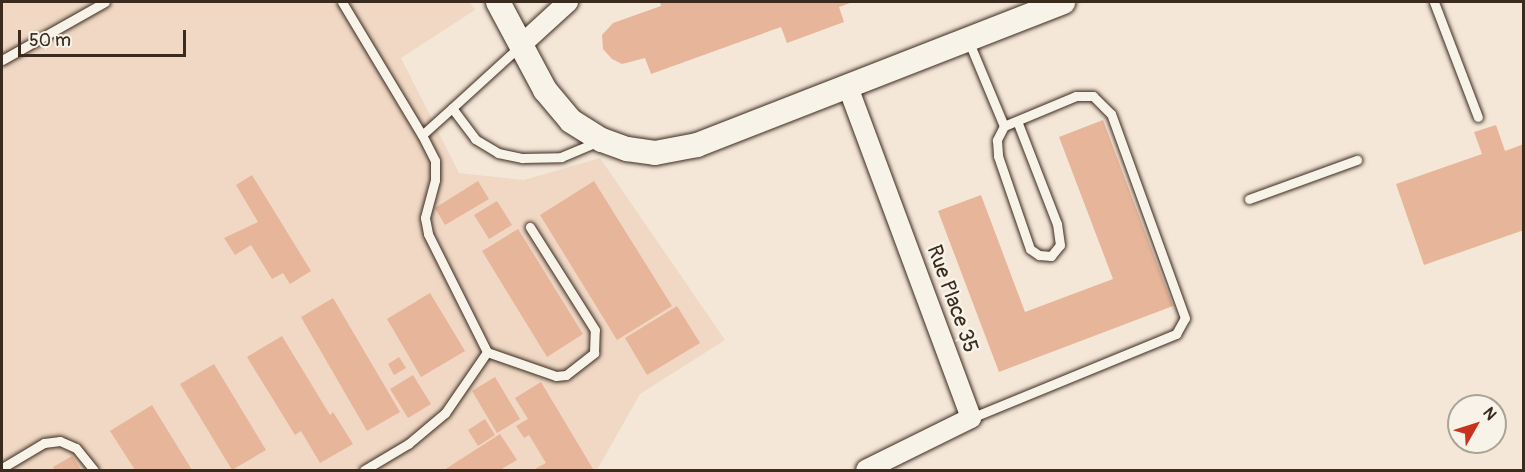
<!DOCTYPE html>
<html>
<head>
<meta charset="utf-8">
<style>
  body { margin:0 }
  #map { position:relative; width:1525px; height:472px; overflow:hidden; background:#f4e7d8; font-family:Pangolin,sans-serif }
  div>[style] { position:absolute }
  [style*='--x'] { left:calc(var(--x)*1px); top:calc(var(--y)*1px); width:calc(var(--w)*1px); rotate:calc(var(--a)*1deg) }
  .built>* { inset:0; background:#f0d8c5 }
  .building>* { inset:0; background:#e7b599 }
  .roads { filter:drop-shadow(0 0 2px #3b2a1e) drop-shadow(0 0 2px #3b2a1e) }
  .service>* { height:9px; margin:-4.5px; padding:0 4.5px; transform-origin:4.5px; border-radius:4.5px; background:#f7f3e8 }
  .minor>* { height:20px; margin:-10px; padding:0 10px; transform-origin:10px; border-radius:10px; background:#f7f3e8 }
  .tertiary>* { height:24px; margin:-12px; padding:0 12px; transform-origin:12px; border-radius:12px; background:#f7f3e8 }
  span { translate:-50% -50%; white-space:nowrap; text-align:center; line-height:1.15; -webkit-text-stroke:5px #f7f3e8; paint-order:stroke }
  .street-label { font-size:21px; color:#3b2a1e }
  .frame { position:absolute; inset:0; border:3px solid #3b2a1e; pointer-events:none }
  .north { position:absolute; left:1447px; top:394px; width:60px; height:60px; box-sizing:border-box; background:#f7f3e8; border:2px solid #aca397; border-radius:50%; rotate:51deg; font-size:16px; font-weight:700; line-height:24px; text-align:center; color:#3b2a1e }
  .north::after { content:''; display:block; margin:auto; width:21px; height:27px; background:#c8321e; clip-path:polygon(50% 0,100% 100%,50% 72%,0 100%) }
  .scale { position:absolute; left:18px; top:30px; width:168px; height:27px; box-sizing:border-box; border:3px solid #3b2a1e; border-top:0; padding-left:8px; font-size:18px; line-height:21px; white-space:nowrap; color:#3b2a1e; -webkit-text-stroke:4px #f7f3e8; paint-order:stroke }
</style>
</head>
<body>
<div id="map">
  <div class="built">
    <i style="clip-path:polygon(2px 2px,470px 2px,475px 10px,401px 58px,459px 173px,524px 180px,600px 158px,725px 340px,640px 394px,597px 470px,2px 470px)"></i>
  </div>
  <div class="building">
    <i style="clip-path:polygon(660px 2px,853px 2px,839px 7px,844px 22px,787px 43px,781px 27px,651px 74px,645px 58px,622px 64px,612px 59px,603px 49px,602px 35px,613px 23px,661px 6px)"></i>
    <i style="clip-path:polygon(1103px 120px,1173px 306px,999px 372px,938px 211px,981px 195px,1025px 312px,1113px 279px,1059px 137px)"></i>
    <i style="clip-path:polygon(1496px 125px,1505px 151px,1524px 144px,1524px 230px,1424px 265px,1396px 184px,1482px 154px,1474px 132px)"></i>
    <i style="clip-path:polygon(252px 175px,311px 271px,290px 284px,283px 273px,272px 279px,251px 245px,235px 255px,224px 238px,258px 222px,236px 185px)"></i>
    <i style="clip-path:polygon(478px 181px,489px 199px,445px 225px,435px 208px)"></i>
    <i style="clip-path:polygon(594px 181px,672px 306px,617px 340px,540px 215px)"></i>
    <i style="clip-path:polygon(497px 201px,512px 225px,489px 239px,474px 215px)"></i>
    <i style="clip-path:polygon(518px 229px,583px 334px,547px 357px,482px 251px)"></i>
    <i style="clip-path:polygon(430px 293px,465px 351px,421px 377px,387px 319px)"></i>
    <i style="clip-path:polygon(333px 298px,400px 412px,367px 431px,301px 317px)"></i>
    <i style="clip-path:polygon(677px 306px,700px 343px,647px 375px,625px 338px)"></i>
    <i style="clip-path:polygon(282px 336px,330px 415px,333px 412px,353px 444px,320px 463px,301px 431px,295px 435px,247px 357px)"></i>
    <i style="clip-path:polygon(399px 357px,406px 368px,394px 375px,388px 364px)"></i>
    <i style="clip-path:polygon(214px 364px,266px 450px,232px 470px,180px 384px)"></i>
    <i style="clip-path:polygon(413px 375px,431px 404px,408px 418px,390px 389px)"></i>
    <i style="clip-path:polygon(495px 377px,520px 419px,497px 433px,472px 391px)"></i>
    <i style="clip-path:polygon(541px 382px,593px 469px,591px 470px,533px 470px,546px 463px,529px 435px,524px 438px,516px 426px,528px 419px,515px 398px)"></i>
    <i style="clip-path:polygon(152px 405px,192px 470px,135px 470px,110px 431px)"></i>
    <i style="clip-path:polygon(485px 419px,495px 435px,478px 446px,468px 430px)"></i>
    <i style="clip-path:polygon(500px 434px,517px 460px,500px 470px,444px 470px)"></i>
    <i style="clip-path:polygon(72px 456px,81px 470px,54px 470px,53px 467px)"></i>
  </div>
  <div class="roads">
    <div class="service">
      <i style="--x:342;--y:2;--w:155;--a:59"></i>
      <i style="--x:422;--y:135;--w:29;--a:63"></i>
      <i style="--x:435;--y:161;--w:19;--a:90"></i>
      <i style="--x:435;--y:180;--w:39;--a:105"></i>
      <i style="--x:425;--y:218;--w:16;--a:79"></i>
      <i style="--x:428;--y:234;--w:132;--a:63.4"></i>
      <i style="--x:487;--y:352;--w:74;--a:124.5"></i>
      <i style="--x:445;--y:413;--w:48;--a:140"></i>
      <i style="--x:408;--y:444;--w:51;--a:149.4"></i>
      <i style="--x:1434;--y:2;--w:123;--a:69.1"></i>
      <i style="--x:968;--y:40;--w:93;--a:67.3"></i>
      <i style="--x:520;--y:46;--w:92;--a:137.6"></i>
      <i style="--x:452;--y:108;--w:39;--a:53"></i>
      <i style="--x:475;--y:139;--w:27;--a:31"></i>
      <i style="--x:498;--y:153;--w:25;--a:12"></i>
      <i style="--x:522;--y:158;--w:39;--a:-1"></i>
      <i style="--x:561;--y:157;--w:41;--a:-22.8"></i>
      <i style="--x:2;--y:60;--w:118;--a:-29.4"></i>
      <i style="--x:422;--y:135;--w:40;--a:-42"></i>
      <i style="--x:1249;--y:199;--w:115;--a:-19.9"></i>
      <i style="--x:487;--y:352;--w:73;--a:19.2"></i>
      <i style="--x:556;--y:376;--w:10;--a:-6"></i>
      <i style="--x:566;--y:375;--w:36;--a:-38"></i>
      <i style="--x:594;--y:353;--w:23;--a:-88"></i>
      <i style="--x:595;--y:330;--w:122;--a:-122.3"></i>
      <i style="--x:971;--y:418;--w:222;--a:-22.3"></i>
      <i style="--x:1176;--y:334;--w:18;--a:-61"></i>
      <i style="--x:1185;--y:318;--w:217;--a:-109.9"></i>
      <i style="--x:1111;--y:114;--w:25;--a:-135"></i>
      <i style="--x:1093;--y:96;--w:17;--a:180"></i>
      <i style="--x:1076;--y:96;--w:78;--a:157.4"></i>
      <i style="--x:1004;--y:126;--w:16;--a:117"></i>
      <i style="--x:997;--y:140;--w:16;--a:86"></i>
      <i style="--x:998;--y:156;--w:98;--a:71"></i>
      <i style="--x:1030;--y:249;--w:11;--a:34"></i>
      <i style="--x:1039;--y:255;--w:12;--a:5"></i>
      <i style="--x:1051;--y:256;--w:14;--a:-51"></i>
      <i style="--x:1060;--y:245;--w:21;--a:-98"></i>
      <i style="--x:1057;--y:224;--w:110;--a:-111.2"></i>
      <i style="--x:2;--y:468;--w:49;--a:-30.8"></i>
      <i style="--x:44;--y:443;--w:16;--a:-7"></i>
      <i style="--x:60;--y:441;--w:17;--a:24"></i>
      <i style="--x:76;--y:448;--w:28;--a:51"></i>
    </div>
    <div class="minor">
      <i style="--x:521;--y:45;--w:64;--a:-42.5"></i>
      <i style="--x:848;--y:87;--w:353;--a:69.6"></i>
      <i style="--x:971;--y:418;--w:117;--a:153.7"></i>
    </div>
    <div class="tertiary">
      <i style="--x:498;--y:2;--w:100;--a:61.9"></i>
      <i style="--x:545;--y:90;--w:40;--a:50"></i>
      <i style="--x:571;--y:121;--w:36;--a:32"></i>
      <i style="--x:602;--y:140;--w:27;--a:20"></i>
      <i style="--x:627;--y:149;--w:28;--a:8"></i>
      <i style="--x:655;--y:153;--w:43;--a:-10.8"></i>
      <i style="--x:697;--y:145;--w:393;--a:-21.3"></i>
    </div>
  </div>
  <div class="street-label">
    <span style="left:952px;top:299px;rotate:70deg">Rue Place 35</span>
  </div>
  <div class="frame"></div>
  <div class="north">N</div>
  <div class="scale">50 m</div>
</div>
</body>
</html>
